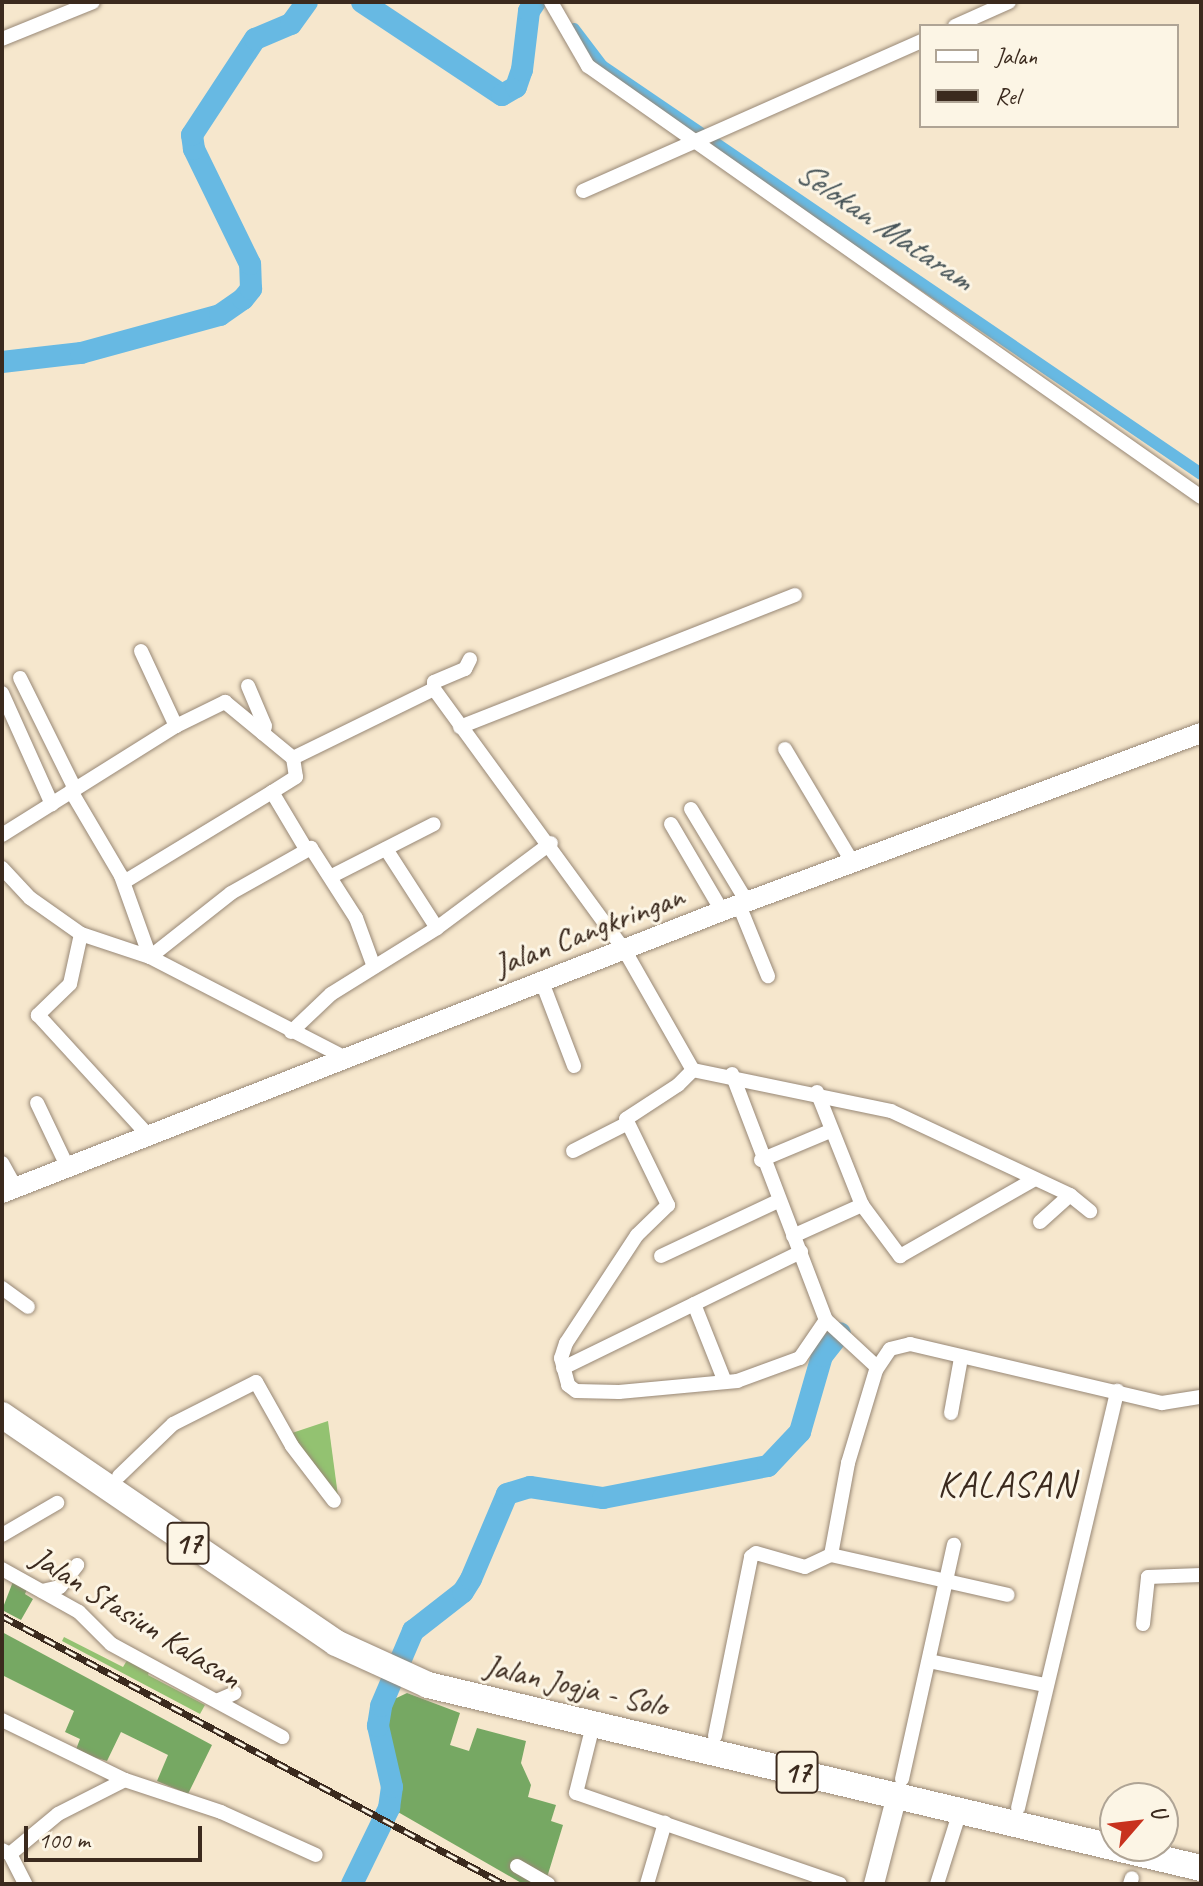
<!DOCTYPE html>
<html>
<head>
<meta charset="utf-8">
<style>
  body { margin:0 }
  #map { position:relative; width:1203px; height:1886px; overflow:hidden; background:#f6e7cd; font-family:Caveat,sans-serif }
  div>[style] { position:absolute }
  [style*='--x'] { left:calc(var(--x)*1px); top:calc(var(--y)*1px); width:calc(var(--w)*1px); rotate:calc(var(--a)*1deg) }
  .green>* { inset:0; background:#93c271 }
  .forest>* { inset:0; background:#76a863 }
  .canal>* { height:12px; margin:-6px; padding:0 6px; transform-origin:6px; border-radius:6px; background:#67b9e3 }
  .river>* { height:22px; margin:-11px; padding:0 11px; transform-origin:11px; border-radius:11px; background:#67b9e3 }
  .roads { filter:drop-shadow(0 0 2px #988876) drop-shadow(0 0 2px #988876) }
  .street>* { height:14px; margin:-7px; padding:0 7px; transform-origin:7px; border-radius:7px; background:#fff }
  .secondary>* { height:20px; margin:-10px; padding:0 10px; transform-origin:10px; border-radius:10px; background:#fff }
  .highway>* { height:26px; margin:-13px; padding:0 13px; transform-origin:13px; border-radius:13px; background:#fff }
  .rail>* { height:7px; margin-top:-3.5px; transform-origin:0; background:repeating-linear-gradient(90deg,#fcf5e5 0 12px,#3b2a1e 0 24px); box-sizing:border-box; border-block:2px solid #3b2a1e }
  span { translate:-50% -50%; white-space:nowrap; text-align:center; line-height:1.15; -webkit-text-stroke:6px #fcf5e5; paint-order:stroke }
  .shield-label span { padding:2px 6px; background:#fcf5e5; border:2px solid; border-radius:6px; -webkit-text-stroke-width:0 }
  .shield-label { font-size:30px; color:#3b2a1e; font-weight:700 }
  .street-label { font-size:32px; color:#3b2a1e }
  .water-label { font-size:34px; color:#485559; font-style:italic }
  .quarter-label { font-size:36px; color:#3b2a1e; letter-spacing:2px }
  .frame { position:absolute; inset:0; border:4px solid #3b2a1e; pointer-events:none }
  .legend { position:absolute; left:919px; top:24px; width:260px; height:104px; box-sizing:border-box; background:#fcf5e5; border:2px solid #afa495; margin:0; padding:10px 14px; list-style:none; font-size:24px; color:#3b2a1e }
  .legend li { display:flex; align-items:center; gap:16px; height:40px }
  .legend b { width:40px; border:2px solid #afa495 }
  .north { position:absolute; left:1099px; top:1782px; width:80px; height:80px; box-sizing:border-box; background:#fcf5e5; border:2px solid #afa495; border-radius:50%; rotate:62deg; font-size:22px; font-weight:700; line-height:32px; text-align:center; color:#3b2a1e }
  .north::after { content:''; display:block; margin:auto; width:28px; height:36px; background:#c8321e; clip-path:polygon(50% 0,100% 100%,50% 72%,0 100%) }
  .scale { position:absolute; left:24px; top:1826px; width:178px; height:36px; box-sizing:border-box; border:4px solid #3b2a1e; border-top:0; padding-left:10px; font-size:24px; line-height:28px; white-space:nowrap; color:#3b2a1e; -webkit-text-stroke:6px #fcf5e5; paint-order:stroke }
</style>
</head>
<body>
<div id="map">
  <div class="green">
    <i style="clip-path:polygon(328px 1421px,338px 1496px,289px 1434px)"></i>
    <i style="clip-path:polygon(64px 1637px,123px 1667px,129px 1657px,151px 1667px,148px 1675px,205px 1705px,200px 1714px,62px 1641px)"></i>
  </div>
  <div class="forest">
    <i style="clip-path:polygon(14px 1579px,28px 1587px,25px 1594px,33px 1599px,21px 1620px,2px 1610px)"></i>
    <i style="clip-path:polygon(2px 1632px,212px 1745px,188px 1794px,157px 1781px,168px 1755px,121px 1732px,107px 1761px,75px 1752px,80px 1739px,65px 1732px,74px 1711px,2px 1675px)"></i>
    <i style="clip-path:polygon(407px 1693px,460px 1713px,450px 1745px,469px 1751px,477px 1728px,526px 1741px,521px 1763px,531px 1785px,528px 1797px,556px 1805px,551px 1821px,563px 1825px,545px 1884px,523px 1884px,384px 1804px,386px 1703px)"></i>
  </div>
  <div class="canal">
    <i style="--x:574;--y:29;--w:46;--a:52.9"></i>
    <i style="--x:602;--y:66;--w:725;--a:34.26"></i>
  </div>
  <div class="river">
    <i style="--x:362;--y:2;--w:168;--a:33.6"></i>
    <i style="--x:502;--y:95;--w:16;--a:-30"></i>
    <i style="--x:516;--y:87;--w:18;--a:-71"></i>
    <i style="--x:522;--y:70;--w:59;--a:-83.2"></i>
    <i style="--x:529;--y:11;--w:11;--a:-56"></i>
    <i style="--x:2;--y:362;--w:80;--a:-6.5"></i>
    <i style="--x:81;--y:353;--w:144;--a:-15.3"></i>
    <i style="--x:220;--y:315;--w:28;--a:-35"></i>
    <i style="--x:243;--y:299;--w:13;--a:-51"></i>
    <i style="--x:251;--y:289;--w:25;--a:-92"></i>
    <i style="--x:250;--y:264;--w:128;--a:-116"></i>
    <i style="--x:194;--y:149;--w:14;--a:-98"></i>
    <i style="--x:192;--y:135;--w:115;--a:-56.7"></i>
    <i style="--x:255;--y:39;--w:39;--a:-23"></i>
    <i style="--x:291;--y:24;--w:27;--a:-54"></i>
    <i style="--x:352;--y:1884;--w:85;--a:-64"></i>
    <i style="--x:389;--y:1808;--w:21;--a:-82"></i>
    <i style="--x:392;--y:1787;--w:63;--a:-102.9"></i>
    <i style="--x:378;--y:1726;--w:20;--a:-81"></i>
    <i style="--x:381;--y:1706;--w:82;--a:-66.9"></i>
    <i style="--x:413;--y:1631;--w:63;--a:-38"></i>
    <i style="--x:463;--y:1592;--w:15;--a:-58"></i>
    <i style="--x:471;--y:1579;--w:92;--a:-67"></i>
    <i style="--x:507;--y:1494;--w:24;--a:-17"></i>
    <i style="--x:530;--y:1487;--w:74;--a:8.6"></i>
    <i style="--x:603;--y:1498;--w:168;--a:-11"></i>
    <i style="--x:768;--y:1466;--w:47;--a:-46.7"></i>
    <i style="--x:800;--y:1432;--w:79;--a:-73.9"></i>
    <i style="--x:822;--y:1356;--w:29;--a:-52"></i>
  </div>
  <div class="roads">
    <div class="street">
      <i style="--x:551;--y:2;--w:74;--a:60"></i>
      <i style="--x:588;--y:66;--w:749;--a:35.11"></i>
      <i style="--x:955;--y:26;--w:59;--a:-24"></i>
      <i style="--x:2;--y:39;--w:98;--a:-22.1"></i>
      <i style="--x:583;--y:191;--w:370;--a:-23.9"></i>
      <i style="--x:141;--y:651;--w:83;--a:65"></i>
      <i style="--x:20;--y:678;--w:124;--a:63.6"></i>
      <i style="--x:248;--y:686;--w:43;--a:67"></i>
      <i style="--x:265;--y:726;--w:8;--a:104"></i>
      <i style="--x:434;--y:689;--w:324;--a:53.9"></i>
      <i style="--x:625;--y:951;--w:137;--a:60.3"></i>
      <i style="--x:2;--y:693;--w:122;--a:65.8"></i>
      <i style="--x:460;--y:727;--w:360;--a:-21.5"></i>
      <i style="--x:785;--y:749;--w:133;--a:59.2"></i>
      <i style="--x:293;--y:758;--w:157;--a:-26.1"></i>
      <i style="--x:434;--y:689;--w:7;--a:-90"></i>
      <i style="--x:434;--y:682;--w:34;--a:-23"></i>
      <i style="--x:465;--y:669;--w:11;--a:-63"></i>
      <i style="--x:71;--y:791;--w:99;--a:59.5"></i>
      <i style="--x:121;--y:876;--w:86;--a:70.3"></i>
      <i style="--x:691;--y:809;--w:109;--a:58.9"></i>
      <i style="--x:671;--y:824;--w:101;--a:59.6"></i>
      <i style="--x:2;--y:835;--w:205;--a:-32.1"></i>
      <i style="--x:176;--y:726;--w:55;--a:-26.1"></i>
      <i style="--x:225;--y:702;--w:88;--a:39.5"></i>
      <i style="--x:293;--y:758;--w:19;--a:81"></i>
      <i style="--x:296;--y:777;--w:28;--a:148"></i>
      <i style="--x:272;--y:792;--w:66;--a:59.2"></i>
      <i style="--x:386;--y:849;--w:94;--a:57.2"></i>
      <i style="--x:2;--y:868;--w:41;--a:47"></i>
      <i style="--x:30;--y:898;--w:62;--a:35.2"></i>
      <i style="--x:81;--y:934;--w:73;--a:18.4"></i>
      <i style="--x:150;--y:957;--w:218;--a:27.3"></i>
      <i style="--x:332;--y:876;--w:114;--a:-27"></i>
      <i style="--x:124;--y:882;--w:173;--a:-31.3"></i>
      <i style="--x:739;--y:905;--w:77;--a:67.8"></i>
      <i style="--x:81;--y:934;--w:51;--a:102.4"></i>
      <i style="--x:70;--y:984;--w:45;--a:135.9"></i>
      <i style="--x:38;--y:1015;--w:160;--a:47.5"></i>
      <i style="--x:150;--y:957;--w:103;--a:-38.3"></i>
      <i style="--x:231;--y:893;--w:92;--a:-29.4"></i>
      <i style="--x:311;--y:848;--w:83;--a:57.3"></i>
      <i style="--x:356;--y:918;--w:52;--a:69.8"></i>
      <i style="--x:542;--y:982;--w:90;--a:69.1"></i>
      <i style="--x:291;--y:1032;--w:55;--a:-43.5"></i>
      <i style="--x:331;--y:994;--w:125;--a:-31.9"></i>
      <i style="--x:437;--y:928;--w:142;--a:-36.7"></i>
      <i style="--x:693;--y:1070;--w:21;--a:135"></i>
      <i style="--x:678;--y:1085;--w:62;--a:146.8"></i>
      <i style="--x:626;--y:1119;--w:96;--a:64"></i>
      <i style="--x:668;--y:1205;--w:43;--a:135.9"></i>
      <i style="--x:637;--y:1235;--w:129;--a:123.3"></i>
      <i style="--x:566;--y:1343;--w:16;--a:108"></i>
      <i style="--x:561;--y:1358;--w:28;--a:75"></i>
      <i style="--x:568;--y:1385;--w:10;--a:37"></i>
      <i style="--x:576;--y:1391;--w:43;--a:1.3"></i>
      <i style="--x:619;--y:1392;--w:119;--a:-5.3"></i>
      <i style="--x:737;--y:1381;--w:67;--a:-20.1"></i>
      <i style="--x:800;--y:1358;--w:46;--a:-55.6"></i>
      <i style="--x:693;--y:1070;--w:202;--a:11.7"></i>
      <i style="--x:891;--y:1111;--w:198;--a:25.1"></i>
      <i style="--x:1070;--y:1195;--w:26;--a:39"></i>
      <i style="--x:732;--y:1074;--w:263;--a:69.1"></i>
      <i style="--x:826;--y:1320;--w:69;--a:42.7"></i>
      <i style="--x:817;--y:1092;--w:122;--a:68.3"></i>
      <i style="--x:862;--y:1205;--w:64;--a:53.3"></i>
      <i style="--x:900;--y:1256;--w:155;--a:-29.7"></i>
      <i style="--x:37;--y:1103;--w:72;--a:64.5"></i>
      <i style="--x:573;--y:1151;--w:59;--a:-27"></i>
      <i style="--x:761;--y:1160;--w:75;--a:-22.8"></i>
      <i style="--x:2;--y:1163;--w:29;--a:61"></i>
      <i style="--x:1040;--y:1222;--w:40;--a:-42"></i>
      <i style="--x:793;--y:1236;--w:76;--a:-24.2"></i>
      <i style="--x:661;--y:1256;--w:129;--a:-25.2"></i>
      <i style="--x:2;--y:1288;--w:32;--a:36"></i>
      <i style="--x:694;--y:1304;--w:84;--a:68.3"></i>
      <i style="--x:563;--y:1368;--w:265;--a:-26"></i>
      <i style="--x:951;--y:1413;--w:56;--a:-79.7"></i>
      <i style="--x:119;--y:1476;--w:75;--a:-43.9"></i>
      <i style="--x:173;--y:1424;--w:93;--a:-26.8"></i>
      <i style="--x:256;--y:1382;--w:73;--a:60.6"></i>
      <i style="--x:292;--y:1446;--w:69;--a:52.6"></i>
      <i style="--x:2;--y:1535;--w:64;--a:-30.2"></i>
      <i style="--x:831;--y:1555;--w:181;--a:12.7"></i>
      <i style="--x:2;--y:1569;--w:88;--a:29.2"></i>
      <i style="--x:79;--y:1612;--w:45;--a:45"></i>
      <i style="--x:111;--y:1644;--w:195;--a:28.5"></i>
      <i style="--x:42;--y:1591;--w:18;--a:-13"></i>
      <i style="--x:60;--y:1587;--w:28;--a:-52"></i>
      <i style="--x:1143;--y:1624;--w:47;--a:-83.9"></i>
      <i style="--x:1148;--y:1577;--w:53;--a:-2.2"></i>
      <i style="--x:929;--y:1661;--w:118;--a:11.7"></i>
      <i style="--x:219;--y:1700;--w:17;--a:-24"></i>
      <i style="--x:2;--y:1720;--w:137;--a:26"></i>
      <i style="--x:125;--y:1780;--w:101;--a:18.4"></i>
      <i style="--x:221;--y:1812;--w:104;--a:24.4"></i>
      <i style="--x:593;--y:1725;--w:70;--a:104"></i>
      <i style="--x:576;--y:1793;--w:279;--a:19"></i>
      <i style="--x:715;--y:1736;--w:183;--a:-78.6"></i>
      <i style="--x:751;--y:1557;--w:6;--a:-39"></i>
      <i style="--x:756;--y:1553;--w:51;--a:15.9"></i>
      <i style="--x:805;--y:1567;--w:29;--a:-25"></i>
      <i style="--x:831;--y:1555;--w:94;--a:-79.5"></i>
      <i style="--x:848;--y:1463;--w:97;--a:-73.2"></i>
      <i style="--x:876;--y:1370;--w:25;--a:-56"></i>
      <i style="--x:890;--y:1349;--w:21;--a:-14"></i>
      <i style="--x:910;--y:1344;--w:259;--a:13.2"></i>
      <i style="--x:1162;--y:1403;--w:39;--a:-9"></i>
      <i style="--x:902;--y:1779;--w:240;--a:-77.5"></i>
      <i style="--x:1018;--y:1808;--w:429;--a:-76.6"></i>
      <i style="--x:2;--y:1850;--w:9;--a:27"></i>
      <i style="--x:10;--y:1854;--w:34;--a:63"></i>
      <i style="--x:10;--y:1854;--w:62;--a:-39.8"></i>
      <i style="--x:58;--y:1814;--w:75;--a:-26.9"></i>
      <i style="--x:517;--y:1866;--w:36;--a:30"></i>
      <i style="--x:647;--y:1884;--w:64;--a:-73.6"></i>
      <i style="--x:937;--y:1884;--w:77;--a:-72.5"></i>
      <i style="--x:1130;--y:1884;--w:6;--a:-72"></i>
    </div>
    <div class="secondary">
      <i style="--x:2;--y:1193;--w:773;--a:-21.39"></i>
      <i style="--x:722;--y:911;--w:511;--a:-20.39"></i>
      <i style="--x:874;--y:1884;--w:92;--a:-75.5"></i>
    </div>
    <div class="highway">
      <i style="--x:2;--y:1415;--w:404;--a:34.3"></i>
      <i style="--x:336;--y:1643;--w:101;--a:24.5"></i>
      <i style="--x:428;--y:1685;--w:794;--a:13.32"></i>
    </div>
  </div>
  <div class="rail">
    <i style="--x:2;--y:1616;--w:569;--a:28.1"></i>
  </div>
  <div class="shield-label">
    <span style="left:188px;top:1543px">17</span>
    <span style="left:797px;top:1772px">17</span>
  </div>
  <div class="street-label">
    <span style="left:589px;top:931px;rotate:-21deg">Jalan Cangkringan</span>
    <span style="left:136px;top:1618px;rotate:32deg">Jalan Stasiun Kalasan</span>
    <span style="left:576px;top:1686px;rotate:13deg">Jalan Jogja - Solo</span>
  </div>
  <div class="water-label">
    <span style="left:885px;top:225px;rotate:34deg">Selokan Mataram</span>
  </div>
  <div class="quarter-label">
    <span style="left:1007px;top:1485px">KALASAN</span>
  </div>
  <div class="frame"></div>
  <ul class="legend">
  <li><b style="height:10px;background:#fff"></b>Jalan</li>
  <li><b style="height:10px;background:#3b2a1e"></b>Rel</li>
  </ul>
  <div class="north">U</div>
  <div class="scale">100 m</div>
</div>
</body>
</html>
